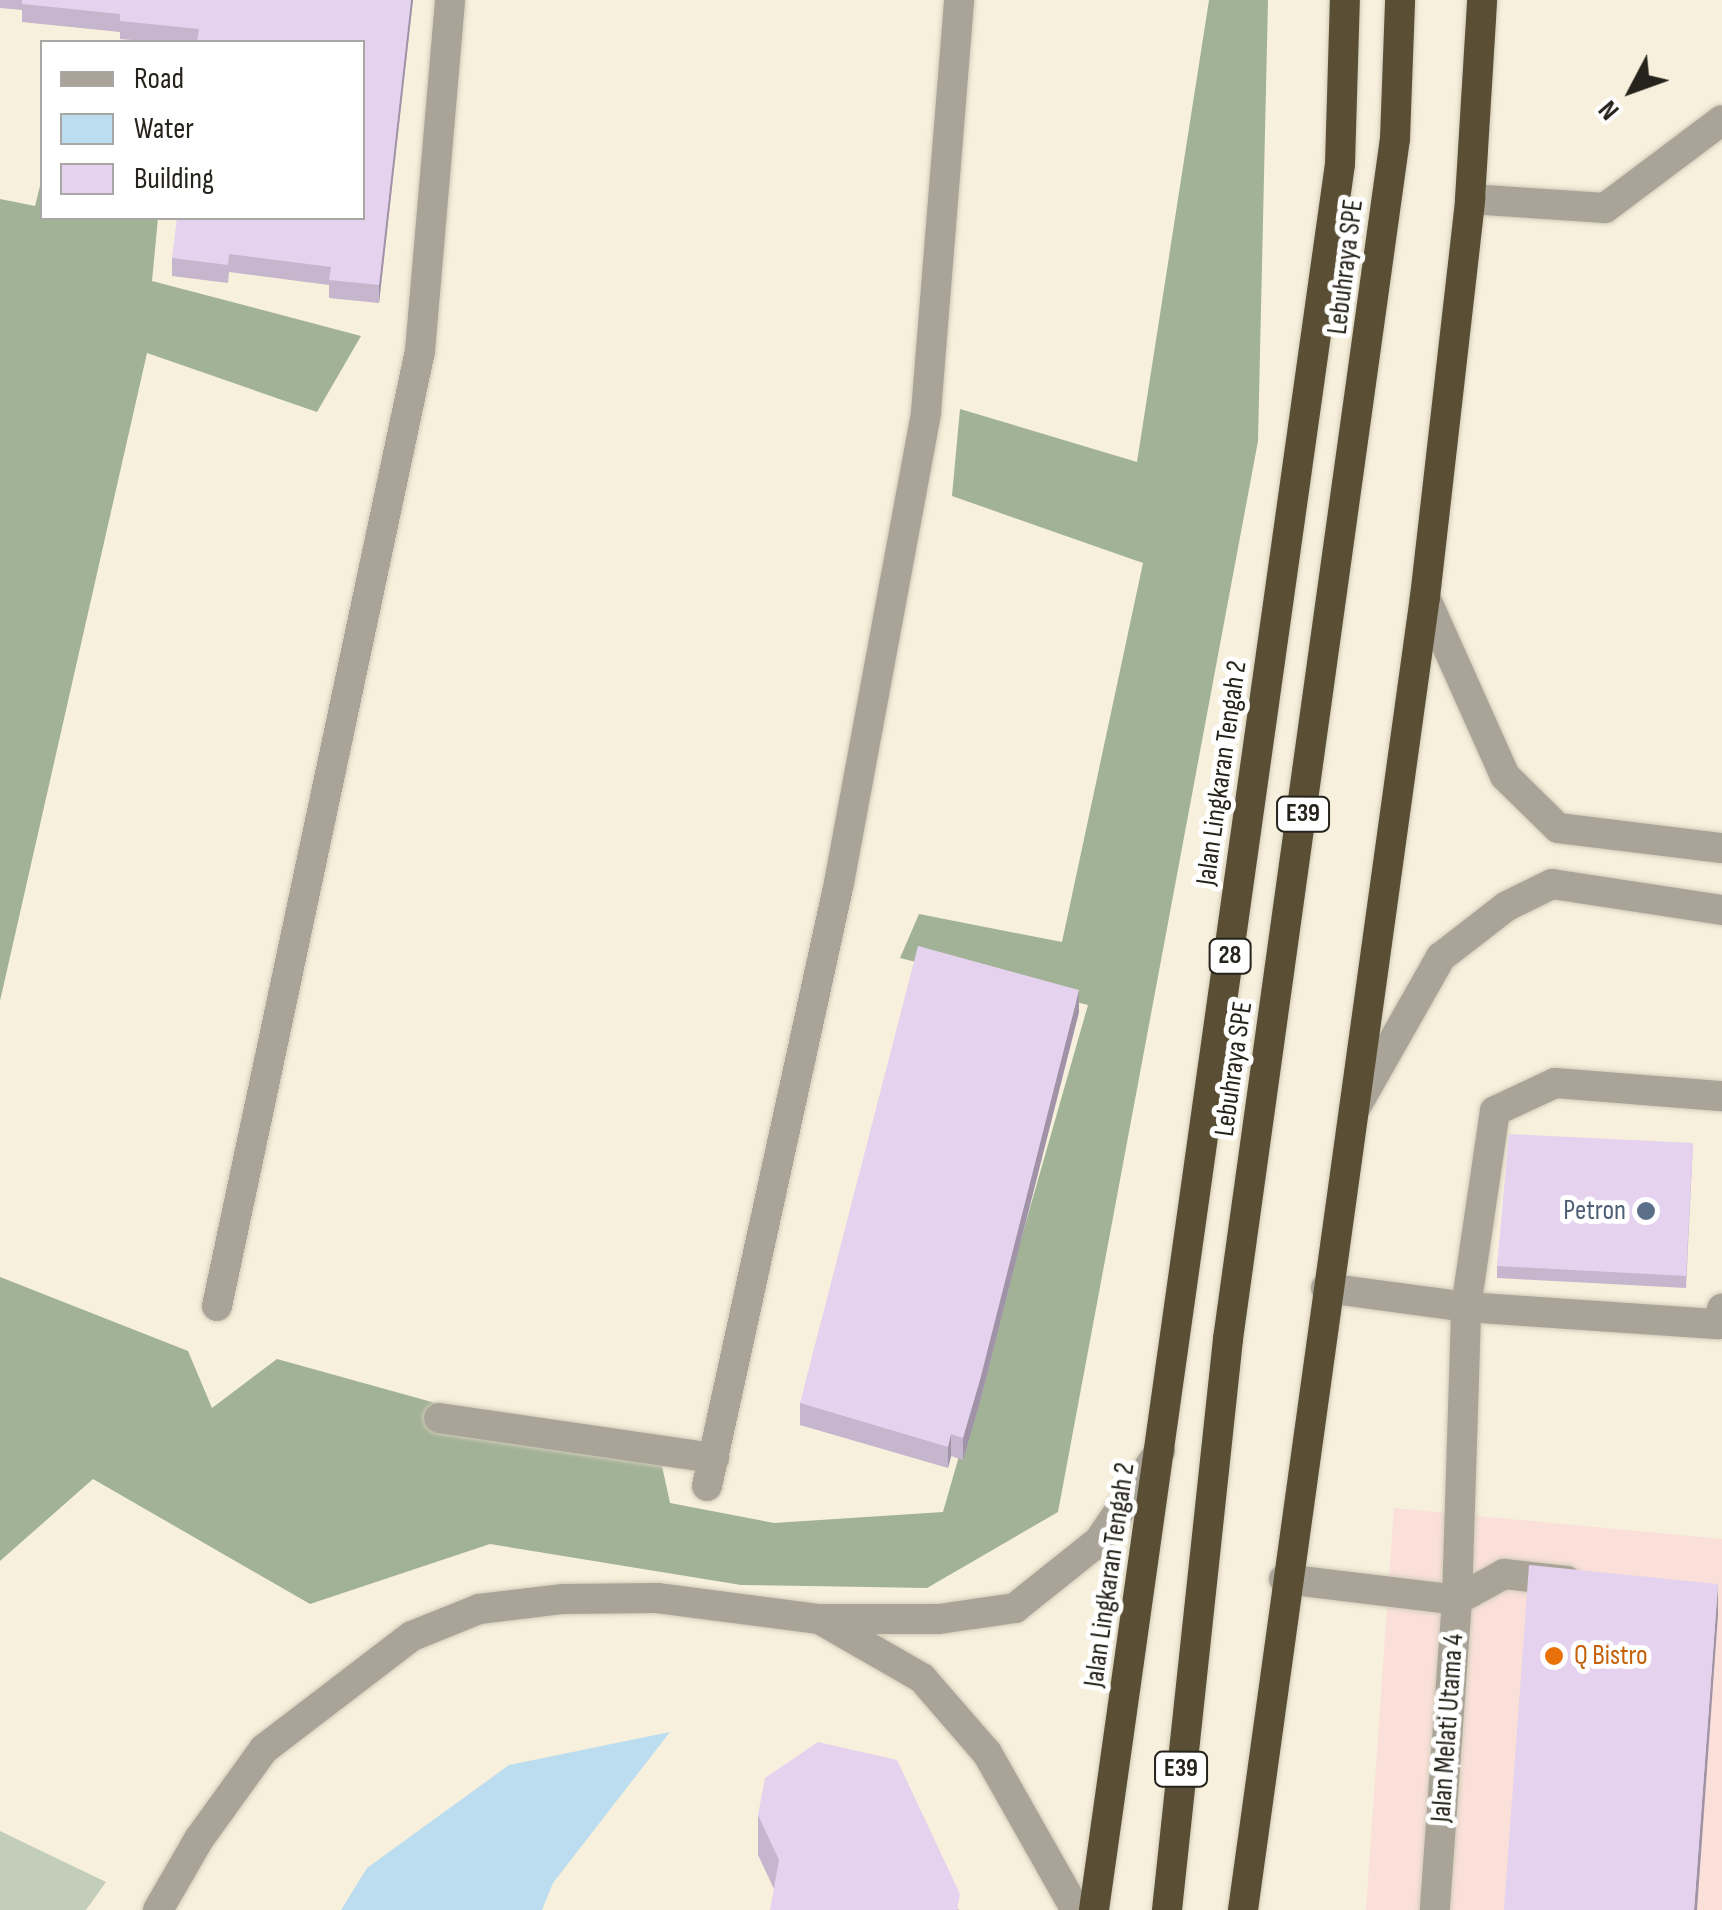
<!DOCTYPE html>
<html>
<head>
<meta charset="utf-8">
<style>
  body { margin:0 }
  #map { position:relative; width:1722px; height:1910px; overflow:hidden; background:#f7f0dc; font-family:"Sofia Sans Condensed",sans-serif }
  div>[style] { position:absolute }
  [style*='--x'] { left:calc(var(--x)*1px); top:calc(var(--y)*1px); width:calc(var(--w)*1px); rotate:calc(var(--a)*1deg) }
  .commercial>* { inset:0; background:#fae0d9 }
  .green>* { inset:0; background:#c2ceba }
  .forest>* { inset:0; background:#a1b296 }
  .water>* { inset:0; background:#bbddef }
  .roads { filter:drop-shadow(0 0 2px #d1cbb9) drop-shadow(0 0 2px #d1cbb9) }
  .minor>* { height:30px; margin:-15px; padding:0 15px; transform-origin:15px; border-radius:15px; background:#a9a497 }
  .highway>* { height:30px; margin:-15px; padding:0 15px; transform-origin:15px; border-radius:15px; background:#5a4f34 }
  .wall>* { inset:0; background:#c5b5cd }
  .shaded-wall>* { inset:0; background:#a093a7 }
  .building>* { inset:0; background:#e5d2ee }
  .dots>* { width:28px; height:28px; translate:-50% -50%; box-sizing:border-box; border:5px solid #fff; border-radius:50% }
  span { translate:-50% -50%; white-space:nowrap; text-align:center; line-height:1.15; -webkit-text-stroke:10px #fff; paint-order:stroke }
  .shield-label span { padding:2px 8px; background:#fff; border:2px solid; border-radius:8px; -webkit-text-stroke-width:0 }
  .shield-label { font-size:25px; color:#26231c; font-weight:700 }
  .street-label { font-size:28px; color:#26231c }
  .service-label { font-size:28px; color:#4e5e75 }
  .right { translate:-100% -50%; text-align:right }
  .food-label { font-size:28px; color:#c56008 }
  .left { translate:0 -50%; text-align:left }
  .legend { position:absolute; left:40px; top:40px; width:325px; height:180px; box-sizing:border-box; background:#fff; border:2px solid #a8a7a4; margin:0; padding:12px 18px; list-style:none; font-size:30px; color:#26231c }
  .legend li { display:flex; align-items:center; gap:20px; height:50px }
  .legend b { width:50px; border:2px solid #a8a7a4 }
  .north { position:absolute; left:1582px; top:40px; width:100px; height:100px; -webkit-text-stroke:8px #fff; paint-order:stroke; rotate:229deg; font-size:28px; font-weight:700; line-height:40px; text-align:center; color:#26231c }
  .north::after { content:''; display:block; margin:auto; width:35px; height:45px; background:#26231c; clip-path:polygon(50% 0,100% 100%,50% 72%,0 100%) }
</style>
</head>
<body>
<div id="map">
  <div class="commercial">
    <i style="clip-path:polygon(1394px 1508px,1722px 1539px,1722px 1910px,1366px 1910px)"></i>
  </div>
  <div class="green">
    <i style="clip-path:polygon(0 1831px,106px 1882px,86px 1910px,0 1910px)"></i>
  </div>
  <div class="forest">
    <i style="clip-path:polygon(1209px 0,1268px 0,1258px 441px,1058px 1512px,927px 1588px,741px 1585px,490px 1544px,310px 1604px,93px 1479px,0 1561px,0 1277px,188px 1351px,212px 1408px,277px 1359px,662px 1466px,670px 1503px,774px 1523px,943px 1512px,1088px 1005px,900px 958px,919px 914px,1062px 942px,1143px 563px,952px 496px,960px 409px,1137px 462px)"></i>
    <i style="clip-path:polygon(42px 178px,42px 218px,158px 218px,152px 281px,361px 336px,317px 412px,147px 353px,0 1001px,0 199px,35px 206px)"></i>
  </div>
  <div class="water">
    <i style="clip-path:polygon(670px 1732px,553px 1883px,542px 1910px,341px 1910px,367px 1868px,509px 1765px)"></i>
  </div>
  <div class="roads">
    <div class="minor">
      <i style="--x:1470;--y:199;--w:135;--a:3.8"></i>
      <i style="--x:1605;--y:208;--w:146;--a:-36.9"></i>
      <i style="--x:1425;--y:597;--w:196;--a:65.9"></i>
      <i style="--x:1505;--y:776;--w:74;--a:44.5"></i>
      <i style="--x:1558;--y:828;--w:165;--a:7"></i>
      <i style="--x:1354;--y:1110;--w:176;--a:-60.4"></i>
      <i style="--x:1441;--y:957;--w:83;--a:-37.7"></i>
      <i style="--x:1507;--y:906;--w:50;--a:-26.1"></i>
      <i style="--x:1552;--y:884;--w:172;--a:8.7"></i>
      <i style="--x:1326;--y:1288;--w:141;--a:7.7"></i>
      <i style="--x:1466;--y:1307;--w:253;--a:3.9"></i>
      <i style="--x:1718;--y:1324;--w:16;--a:-75"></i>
      <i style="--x:217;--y:1306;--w:976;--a:-78"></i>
      <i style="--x:420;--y:351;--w:352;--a:-85.1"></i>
      <i style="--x:439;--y:1418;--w:278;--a:8.3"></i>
      <i style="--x:707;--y:1486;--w:617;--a:-77.65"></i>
      <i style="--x:839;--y:883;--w:479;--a:-79.5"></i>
      <i style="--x:926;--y:412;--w:413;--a:-85.4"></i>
      <i style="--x:1284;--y:1579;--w:174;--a:6.9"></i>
      <i style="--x:1457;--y:1600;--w:311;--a:94.1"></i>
      <i style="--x:1457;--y:1600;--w:293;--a:-88.2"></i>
      <i style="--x:1466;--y:1307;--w:198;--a:-81.6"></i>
      <i style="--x:1495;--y:1111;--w:66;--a:-25"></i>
      <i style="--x:1555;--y:1083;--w:168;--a:4.5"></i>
      <i style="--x:1457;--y:1600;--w:54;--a:-29"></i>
      <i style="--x:1504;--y:1574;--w:63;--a:6.3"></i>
      <i style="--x:821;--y:1620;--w:116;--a:29.9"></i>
      <i style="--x:922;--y:1678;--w:99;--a:49.1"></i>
      <i style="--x:987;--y:1753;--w:180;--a:60.5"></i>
      <i style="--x:158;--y:1910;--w:82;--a:-60"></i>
      <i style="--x:199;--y:1839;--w:111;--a:-54.2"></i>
      <i style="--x:264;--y:1749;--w:186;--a:-37.4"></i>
      <i style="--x:412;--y:1636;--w:72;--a:-21.9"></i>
      <i style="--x:479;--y:1609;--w:85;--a:-6.8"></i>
      <i style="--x:563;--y:1599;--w:94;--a:-0.6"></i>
      <i style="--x:657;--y:1598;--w:162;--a:7.4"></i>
      <i style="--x:818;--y:1619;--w:121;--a:0"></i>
      <i style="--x:939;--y:1619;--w:77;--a:-8.2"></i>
      <i style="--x:1015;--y:1608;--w:107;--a:-38.6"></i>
      <i style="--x:1099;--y:1541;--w:109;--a:-55.9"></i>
    </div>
    <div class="highway">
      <i style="--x:1094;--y:1910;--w:1763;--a:-81.98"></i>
      <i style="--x:1340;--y:164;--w:164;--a:-88.3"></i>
      <i style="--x:1167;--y:1910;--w:574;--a:-83.9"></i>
      <i style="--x:1228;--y:1339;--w:1212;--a:-82.08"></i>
      <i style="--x:1395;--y:139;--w:139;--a:-87.9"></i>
      <i style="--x:1243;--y:1910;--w:1326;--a:-82.11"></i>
      <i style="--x:1425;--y:597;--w:401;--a:-83.5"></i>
      <i style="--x:1470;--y:199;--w:199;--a:-86.5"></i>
    </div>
  </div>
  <div class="wall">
    <i style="clip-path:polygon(0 0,413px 0,379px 303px,329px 298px,329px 285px,229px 272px,228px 283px,172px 276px,172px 258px,362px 42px,155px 42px,120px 39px,120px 32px,22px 22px,22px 10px,0 8px)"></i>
    <i style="clip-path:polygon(1079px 1012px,980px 1402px,963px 1460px,951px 1456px,948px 1468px,800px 1425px,800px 1403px)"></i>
    <i style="clip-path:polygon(1693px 1143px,1686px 1288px,1497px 1278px,1497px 1266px)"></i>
    <i style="clip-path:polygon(758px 1815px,960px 1910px,774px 1889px,758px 1855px)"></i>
  </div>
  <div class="shaded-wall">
    <i style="clip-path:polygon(411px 0,413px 0,379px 303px,379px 285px)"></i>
    <i style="clip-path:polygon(1079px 990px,1079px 1012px,980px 1402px,963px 1460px,963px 1438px)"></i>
    <i style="clip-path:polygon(951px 1434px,951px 1456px,948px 1468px,948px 1447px)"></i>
    <i style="clip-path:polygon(1718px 1584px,1718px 1615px,1697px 1910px,1694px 1910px)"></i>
  </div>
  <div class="building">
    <i style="clip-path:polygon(22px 0,411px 0,379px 285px,329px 280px,331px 267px,229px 254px,228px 265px,172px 258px,177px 218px,362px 218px,362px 42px,197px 42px,199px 29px,120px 21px,120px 14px,22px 4px)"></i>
    <i style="clip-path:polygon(918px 946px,1079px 990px,980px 1380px,963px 1438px,951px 1434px,948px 1447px,800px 1403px)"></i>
    <i style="clip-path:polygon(1509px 1134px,1693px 1143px,1686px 1276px,1497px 1266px)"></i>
    <i style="clip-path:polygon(1529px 1565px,1718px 1584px,1694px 1910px,1504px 1910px)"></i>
    <i style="clip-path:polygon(818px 1742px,897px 1760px,960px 1894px,957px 1910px,770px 1910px,779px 1860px,758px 1815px,765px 1778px)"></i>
  </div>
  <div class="dots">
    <i style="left:1646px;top:1211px;background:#5c6f8a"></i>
    <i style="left:1554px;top:1656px;background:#e8710a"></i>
  </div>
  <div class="shield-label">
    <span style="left:1303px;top:814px">E39</span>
    <span style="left:1230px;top:956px">28</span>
    <span style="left:1181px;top:1769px">E39</span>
  </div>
  <div class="street-label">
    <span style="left:1346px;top:267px;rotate:-83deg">Lebuhraya SPE</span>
    <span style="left:1222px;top:773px;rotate:-82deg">Jalan Lingkaran Tengah 2</span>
    <span style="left:1234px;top:1069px;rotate:-82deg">Lebuhraya SPE</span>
    <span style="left:1110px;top:1575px;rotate:-82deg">Jalan Lingkaran Tengah 2</span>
    <span style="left:1448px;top:1728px;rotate:-86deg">Jalan Melati Utama 4</span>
  </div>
  <div class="service-label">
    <span class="right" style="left:1626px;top:1211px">Petron</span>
  </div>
  <div class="food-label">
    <span class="left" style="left:1574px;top:1656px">Q Bistro</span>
  </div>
  <ul class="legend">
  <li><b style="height:12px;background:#a9a497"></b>Road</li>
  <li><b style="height:28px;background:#bbddef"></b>Water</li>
  <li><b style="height:28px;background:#e5d2ee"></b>Building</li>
  </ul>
  <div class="north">N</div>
</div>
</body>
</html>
